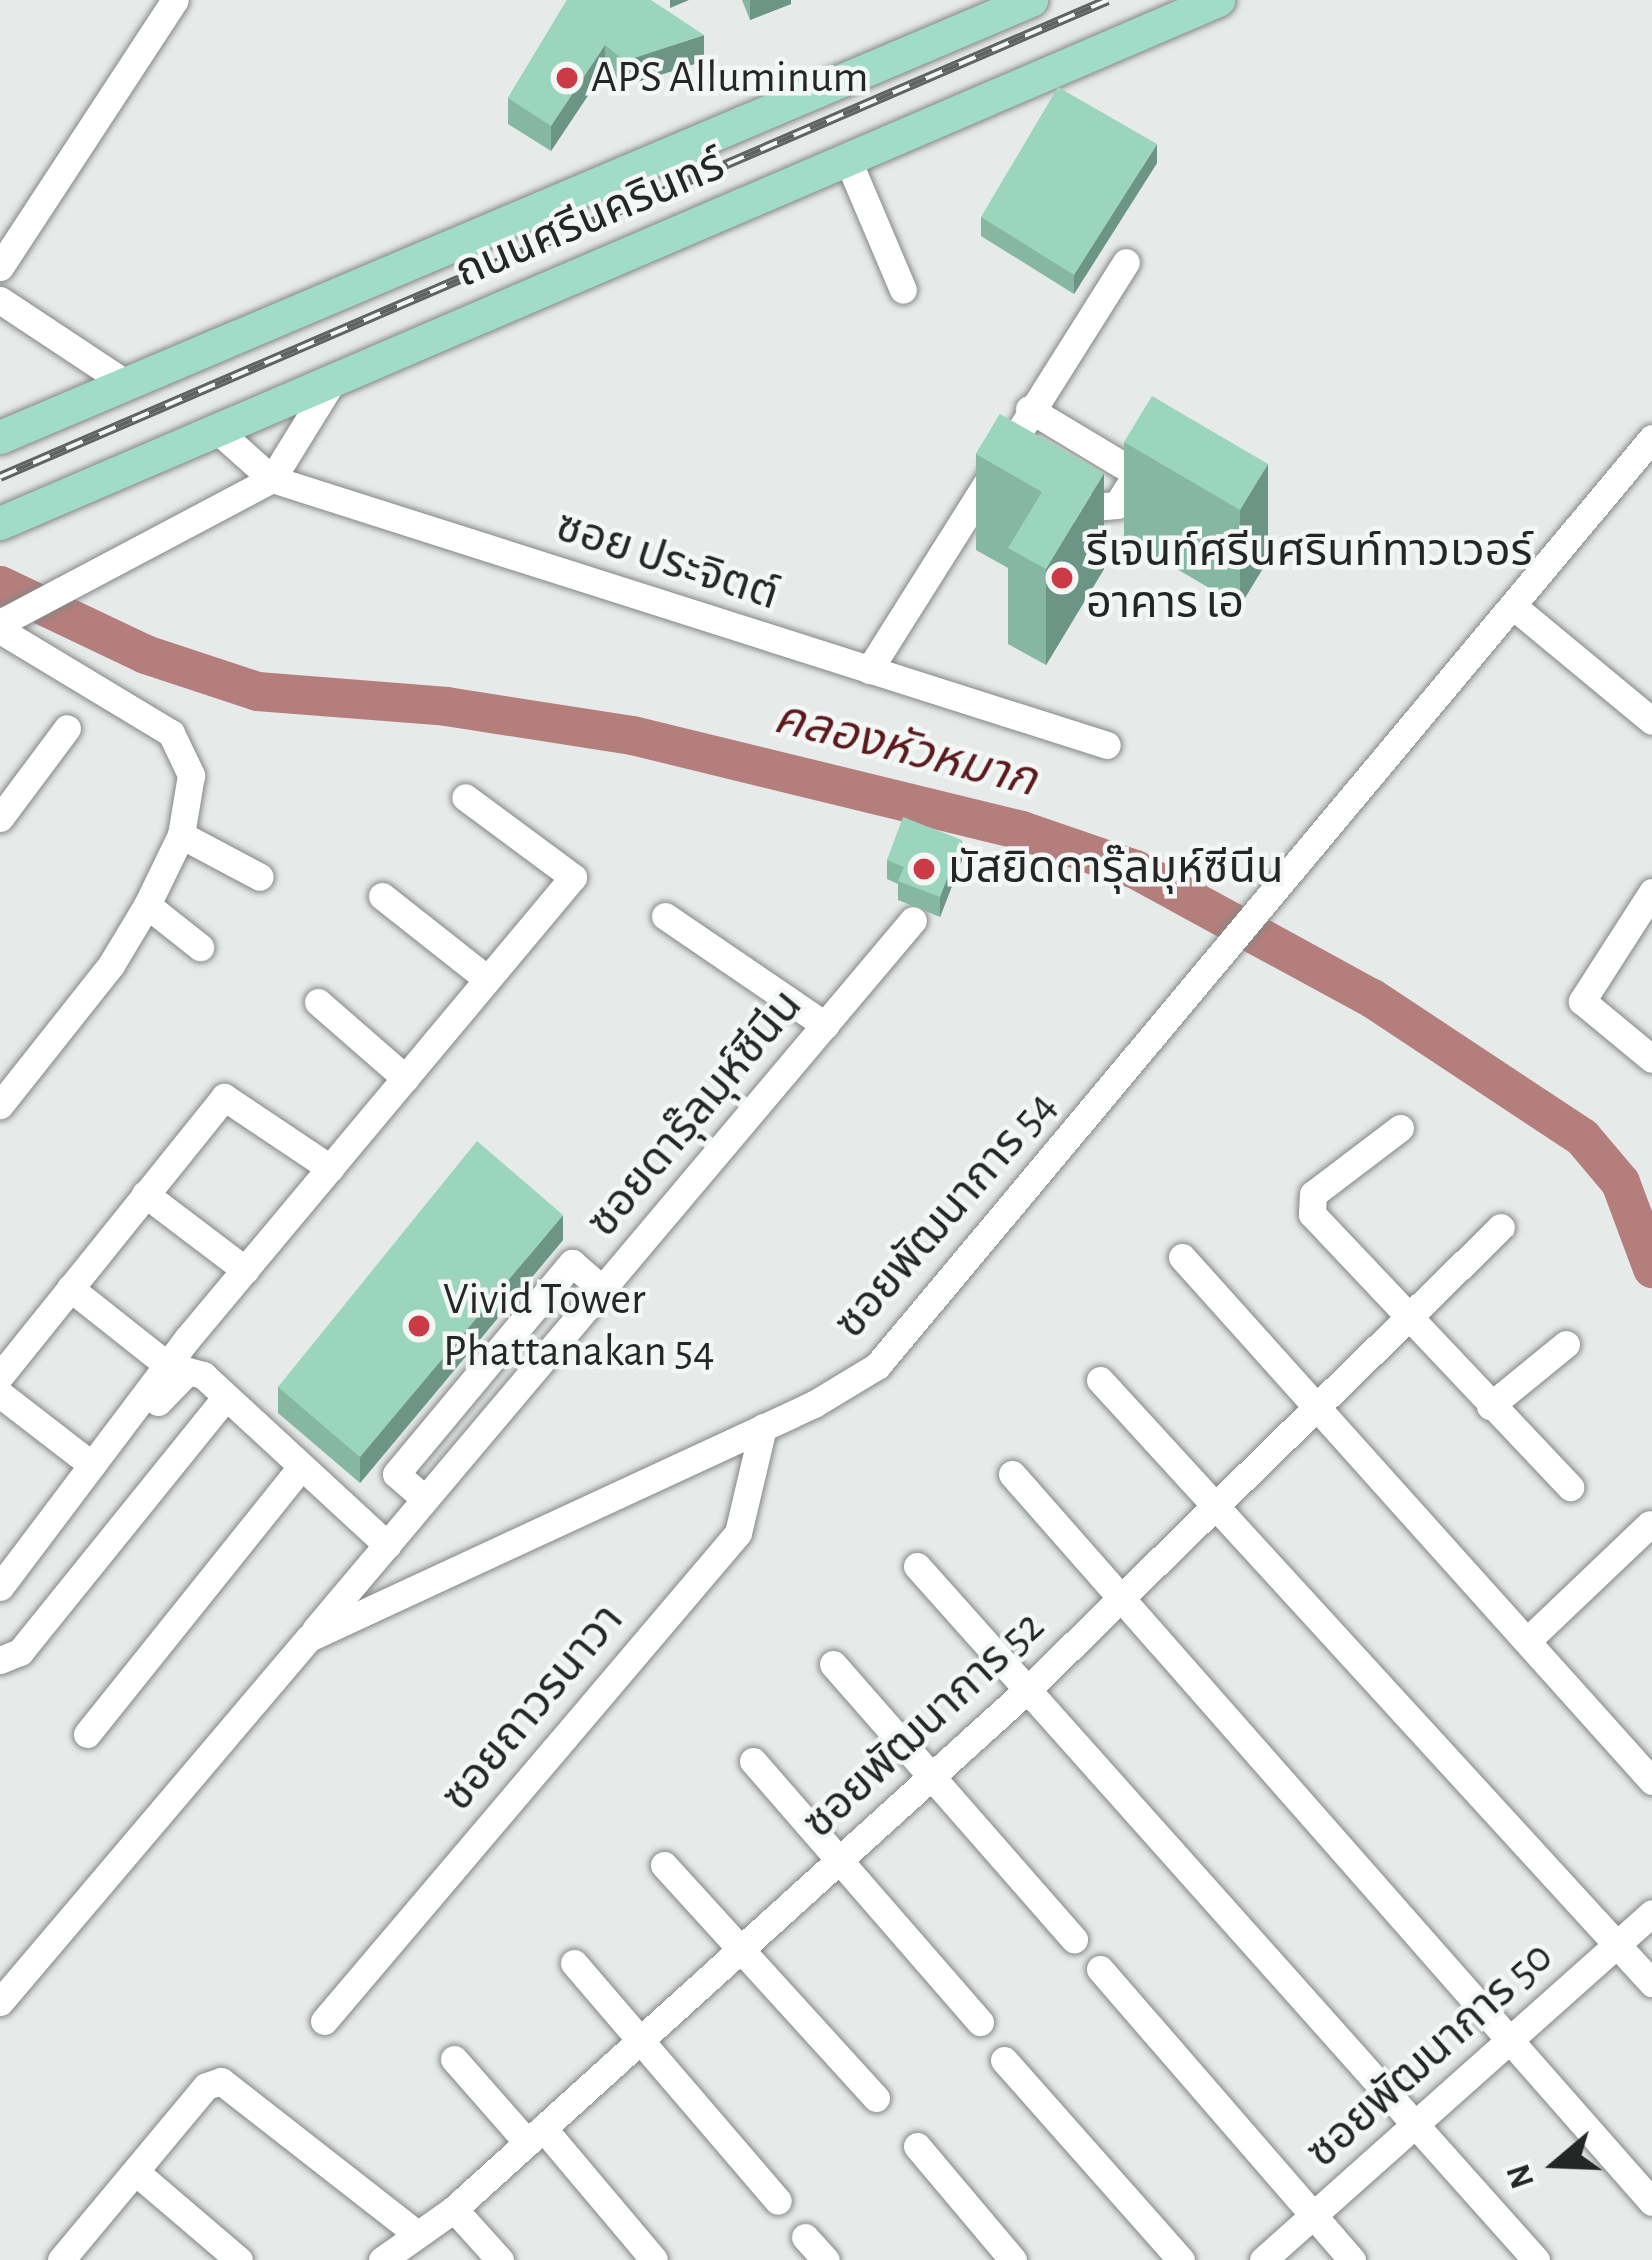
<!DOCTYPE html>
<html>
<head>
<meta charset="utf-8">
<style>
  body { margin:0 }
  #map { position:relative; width:1652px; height:2260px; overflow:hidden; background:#e6eae8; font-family:"Alegreya Sans","Noto Sans Thai",sans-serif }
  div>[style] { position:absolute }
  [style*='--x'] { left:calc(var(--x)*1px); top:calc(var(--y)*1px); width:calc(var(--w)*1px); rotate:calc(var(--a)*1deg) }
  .river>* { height:39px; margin:-19.5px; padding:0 19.5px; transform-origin:19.5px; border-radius:19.5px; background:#b37e7c }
  .roads { filter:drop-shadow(0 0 3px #848785) drop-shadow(0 0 3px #848785) }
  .minor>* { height:27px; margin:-13.5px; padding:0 13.5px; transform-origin:13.5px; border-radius:13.5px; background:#fff }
  .major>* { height:33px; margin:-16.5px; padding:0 16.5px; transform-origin:16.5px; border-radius:16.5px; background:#a0dcc7 }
  .rail>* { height:10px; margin-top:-5px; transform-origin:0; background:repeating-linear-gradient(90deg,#f3f7f5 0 18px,#616362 0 36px); box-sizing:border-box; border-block:3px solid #616362 }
  .wall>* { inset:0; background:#86b7a3 }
  .shaded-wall>* { inset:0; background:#6d9585 }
  .building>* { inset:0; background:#9cd5be }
  .dots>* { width:33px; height:33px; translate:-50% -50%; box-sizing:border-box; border:6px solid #f3f7f5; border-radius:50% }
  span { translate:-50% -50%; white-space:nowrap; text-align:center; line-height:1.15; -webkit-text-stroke:9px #f3f7f5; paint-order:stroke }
  .poi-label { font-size:45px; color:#252626 }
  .left { translate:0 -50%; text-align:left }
  .street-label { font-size:45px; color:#252626 }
  .water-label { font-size:48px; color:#5d1a1d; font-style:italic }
  .north { position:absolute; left:1496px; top:2104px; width:120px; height:120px; -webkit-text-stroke:9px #f3f7f5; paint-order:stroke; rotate:251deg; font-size:33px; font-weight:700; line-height:48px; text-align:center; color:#252626 }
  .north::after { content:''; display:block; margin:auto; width:42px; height:54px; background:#252626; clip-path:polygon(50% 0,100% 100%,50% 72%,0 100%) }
</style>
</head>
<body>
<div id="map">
  <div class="river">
    <i style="--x:0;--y:585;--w:161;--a:25.4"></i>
    <i style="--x:145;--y:654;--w:118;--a:18.3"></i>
    <i style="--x:257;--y:691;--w:190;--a:4.5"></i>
    <i style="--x:446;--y:706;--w:188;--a:8.9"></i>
    <i style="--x:632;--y:735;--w:400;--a:13.7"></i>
    <i style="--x:1021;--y:830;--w:120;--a:18.9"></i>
    <i style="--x:1135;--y:869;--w:270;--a:28.6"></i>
    <i style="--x:1372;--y:998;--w:252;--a:33.5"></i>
    <i style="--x:1582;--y:1137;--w:59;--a:49.8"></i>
    <i style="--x:1620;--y:1182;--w:92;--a:69.6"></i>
  </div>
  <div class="roads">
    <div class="minor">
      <i style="--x:847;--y:158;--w:143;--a:67"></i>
      <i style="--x:0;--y:267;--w:319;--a:-56.8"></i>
      <i style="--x:0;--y:300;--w:152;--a:33.5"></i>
      <i style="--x:1029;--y:409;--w:146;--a:31"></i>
      <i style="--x:216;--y:429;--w:75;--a:41.8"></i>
      <i style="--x:272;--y:479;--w:876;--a:17.67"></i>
      <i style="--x:1068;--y:509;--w:49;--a:-4.7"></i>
      <i style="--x:1117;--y:505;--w:36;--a:-58"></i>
      <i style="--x:1513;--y:606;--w:180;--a:39.6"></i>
      <i style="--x:0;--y:623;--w:308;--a:-27.9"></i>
      <i style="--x:272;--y:479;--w:120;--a:-58.3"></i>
      <i style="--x:0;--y:630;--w:200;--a:31.1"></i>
      <i style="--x:171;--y:733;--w:47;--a:64.5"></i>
      <i style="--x:191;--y:775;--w:61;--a:99.5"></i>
      <i style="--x:181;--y:835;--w:78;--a:115.9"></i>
      <i style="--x:147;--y:905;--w:70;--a:121"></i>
      <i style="--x:111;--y:965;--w:179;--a:128.4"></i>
      <i style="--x:869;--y:670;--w:482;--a:-57.8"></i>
      <i style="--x:0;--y:818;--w:112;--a:-53.3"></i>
      <i style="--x:181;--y:835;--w:89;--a:28"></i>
      <i style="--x:1652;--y:892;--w:130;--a:122.7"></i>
      <i style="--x:1582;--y:1001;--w:91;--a:39.6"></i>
      <i style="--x:382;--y:896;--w:134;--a:38.3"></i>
      <i style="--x:147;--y:905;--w:68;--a:38.4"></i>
      <i style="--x:665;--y:916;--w:194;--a:34.3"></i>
      <i style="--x:318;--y:1002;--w:116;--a:41.1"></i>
      <i style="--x:1400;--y:1128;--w:109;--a:142.8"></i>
      <i style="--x:1313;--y:1194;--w:20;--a:93"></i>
      <i style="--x:1312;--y:1214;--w:376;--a:46.6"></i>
      <i style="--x:145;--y:1194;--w:126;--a:37.2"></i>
      <i style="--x:1182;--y:1257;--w:704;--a:48.11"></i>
      <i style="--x:70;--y:1288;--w:124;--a:38.4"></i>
      <i style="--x:0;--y:1376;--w:358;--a:-51.2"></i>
      <i style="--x:224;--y:1097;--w:128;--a:33.8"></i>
      <i style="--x:1100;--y:1380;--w:818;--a:47.53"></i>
      <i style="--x:0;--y:1394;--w:116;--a:37.7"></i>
      <i style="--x:158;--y:1402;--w:43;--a:-45.9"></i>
      <i style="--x:188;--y:1371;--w:16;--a:15"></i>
      <i style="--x:203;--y:1375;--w:251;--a:42.7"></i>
      <i style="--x:1490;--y:1406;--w:98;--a:-39.2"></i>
      <i style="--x:1012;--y:1474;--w:969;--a:48.68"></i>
      <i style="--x:425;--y:1499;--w:38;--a:-139"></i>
      <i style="--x:396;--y:1474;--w:275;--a:-50.2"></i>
      <i style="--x:572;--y:1263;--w:40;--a:41"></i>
      <i style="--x:917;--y:1566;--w:930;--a:48.27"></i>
      <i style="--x:0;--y:1587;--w:311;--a:-53"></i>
      <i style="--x:187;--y:1339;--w:602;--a:-50.12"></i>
      <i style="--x:573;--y:877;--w:134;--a:-143.5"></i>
      <i style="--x:315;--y:1630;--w:928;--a:-49.89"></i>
      <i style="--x:1528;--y:1640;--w:168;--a:-43.6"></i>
      <i style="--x:0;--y:1660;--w:22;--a:-22"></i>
      <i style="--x:20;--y:1652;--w:328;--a:-51.1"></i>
      <i style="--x:833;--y:1664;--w:366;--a:48.8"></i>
      <i style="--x:87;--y:1734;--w:341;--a:-51.3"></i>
      <i style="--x:753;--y:1761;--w:346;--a:49"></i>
      <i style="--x:664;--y:1865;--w:315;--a:47.7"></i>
      <i style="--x:574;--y:1963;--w:313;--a:49.4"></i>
      <i style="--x:1100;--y:1969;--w:385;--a:49.1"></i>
      <i style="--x:0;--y:2002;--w:477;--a:-49.7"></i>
      <i style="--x:309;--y:1638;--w:557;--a:-24.86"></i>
      <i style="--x:814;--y:1404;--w:74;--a:-31.1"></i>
      <i style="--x:877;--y:1366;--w:1209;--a:-50.13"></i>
      <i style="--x:324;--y:2021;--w:640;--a:-49.69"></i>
      <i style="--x:738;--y:1533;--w:109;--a:-76.7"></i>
      <i style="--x:454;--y:2059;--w:111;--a:48.7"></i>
      <i style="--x:1004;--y:2060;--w:267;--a:48.5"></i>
      <i style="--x:543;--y:2128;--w:172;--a:49.9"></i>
      <i style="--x:917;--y:2146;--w:149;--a:49.9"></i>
      <i style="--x:137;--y:2173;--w:134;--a:40.5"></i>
      <i style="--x:454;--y:2209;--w:69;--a:48"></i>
      <i style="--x:805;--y:2237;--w:31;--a:48"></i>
      <i style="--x:61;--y:2260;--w:226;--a:-50.2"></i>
      <i style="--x:206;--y:2086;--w:16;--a:-18"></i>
      <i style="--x:221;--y:2081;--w:244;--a:38"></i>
      <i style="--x:382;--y:2260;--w:88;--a:-35.3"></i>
      <i style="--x:454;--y:2209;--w:775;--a:-42.17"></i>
      <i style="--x:1028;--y:1689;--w:661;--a:-44.33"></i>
      <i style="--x:1263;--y:2260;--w:521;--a:-41.73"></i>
    </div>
    <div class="major">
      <i style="--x:0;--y:437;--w:1120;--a:-22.97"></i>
      <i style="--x:0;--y:523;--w:1326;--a:-23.24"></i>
    </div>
  </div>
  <div class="rail">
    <i style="--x:0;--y:477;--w:1206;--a:-23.29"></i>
  </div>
  <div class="wall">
    <i style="clip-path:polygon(567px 0,704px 61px,625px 86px,605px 70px,551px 151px,508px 124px,508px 98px)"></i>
    <i style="clip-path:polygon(742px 0,791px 0,791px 4px,750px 20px)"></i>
    <i style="clip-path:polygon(1157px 163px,1074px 294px,981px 236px,981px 217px)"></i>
    <i style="clip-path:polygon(1000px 414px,1104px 569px,1046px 665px,1008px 644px,1008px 568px,976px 550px,976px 454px)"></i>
    <i style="clip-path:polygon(1124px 442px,1268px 464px,1268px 560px,1240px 606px,1124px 538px)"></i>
    <i style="clip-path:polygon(887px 860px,962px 860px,940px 917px,898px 900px,898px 884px,887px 879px)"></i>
    <i style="clip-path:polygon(563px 1240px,360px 1483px,278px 1413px,278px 1387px)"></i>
  </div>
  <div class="shaded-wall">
    <i style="clip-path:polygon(670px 0,689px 0,670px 8px)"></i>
    <i style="clip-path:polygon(750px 0,791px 0,791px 4px,750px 20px)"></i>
    <i style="clip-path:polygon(704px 35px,704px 61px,625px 86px,625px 61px)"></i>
    <i style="clip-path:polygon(605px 45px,605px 70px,551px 151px,551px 126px)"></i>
    <i style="clip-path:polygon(1157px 144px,1157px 163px,1074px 294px,1074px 275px)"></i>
    <i style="clip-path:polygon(1268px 464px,1268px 560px,1240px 606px,1240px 510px)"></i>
    <i style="clip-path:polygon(1104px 473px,1104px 569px,1046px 665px,1046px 569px)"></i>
    <i style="clip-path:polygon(962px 840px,962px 860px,940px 917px,940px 897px)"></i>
    <i style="clip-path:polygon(563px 1215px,563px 1240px,360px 1483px,360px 1457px)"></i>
  </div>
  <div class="building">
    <i style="clip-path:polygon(567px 0,651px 0,704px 35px,625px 61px,605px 45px,551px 126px,508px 98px)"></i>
    <i style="clip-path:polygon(1058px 87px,1157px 144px,1074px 275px,981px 217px)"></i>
    <i style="clip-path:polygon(1152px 396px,1268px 464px,1240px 510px,1124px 442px)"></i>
    <i style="clip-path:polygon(1000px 414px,1104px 473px,1046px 569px,1008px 548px,1042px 492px,976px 454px)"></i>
    <i style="clip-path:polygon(903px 817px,962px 840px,940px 897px,898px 881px,904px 867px,887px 860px)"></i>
    <i style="clip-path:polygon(477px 1141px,563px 1215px,360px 1457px,278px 1387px)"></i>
  </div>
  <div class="dots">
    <i style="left:567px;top:78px;background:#cb3b45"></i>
    <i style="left:1062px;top:578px;background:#cb3b45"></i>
    <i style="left:924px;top:869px;background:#cb3b45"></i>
    <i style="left:419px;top:1326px;background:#cb3b45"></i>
  </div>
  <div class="poi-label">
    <span class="left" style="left:591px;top:78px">APS Alluminum</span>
    <span class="left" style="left:1086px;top:578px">รีเจนท์ศรีนศรินท์ทาวเวอร์<br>อาคาร เอ</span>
    <span class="left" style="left:948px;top:869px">มัสยิดดารุ๊ลมุห์ซีนีน</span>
    <span class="left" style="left:443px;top:1326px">Vivid Tower<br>Phattanakan 54</span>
  </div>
  <div class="street-label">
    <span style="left:590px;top:219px;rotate:-23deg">ถนนศรีนครินทร์</span>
    <span style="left:667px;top:561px;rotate:18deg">ซอย ประจิตต์</span>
    <span style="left:695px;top:1114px;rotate:-50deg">ซอยดารุ๊ลมุห์ซีนีน</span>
    <span style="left:946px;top:1215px;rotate:-49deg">ซอยพัฒนาการ 54</span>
    <span style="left:533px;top:1708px;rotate:-50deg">ซอยถาวรนาวา</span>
    <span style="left:924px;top:1725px;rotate:-43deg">ซอยพัฒนาการ 52</span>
    <span style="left:1430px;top:2055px;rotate:-42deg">ซอยพัฒนาการ 50</span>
  </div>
  <div class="water-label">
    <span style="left:905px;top:750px;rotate:14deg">คลองหัวหมาก</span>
  </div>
  <div class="north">N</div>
</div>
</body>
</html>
